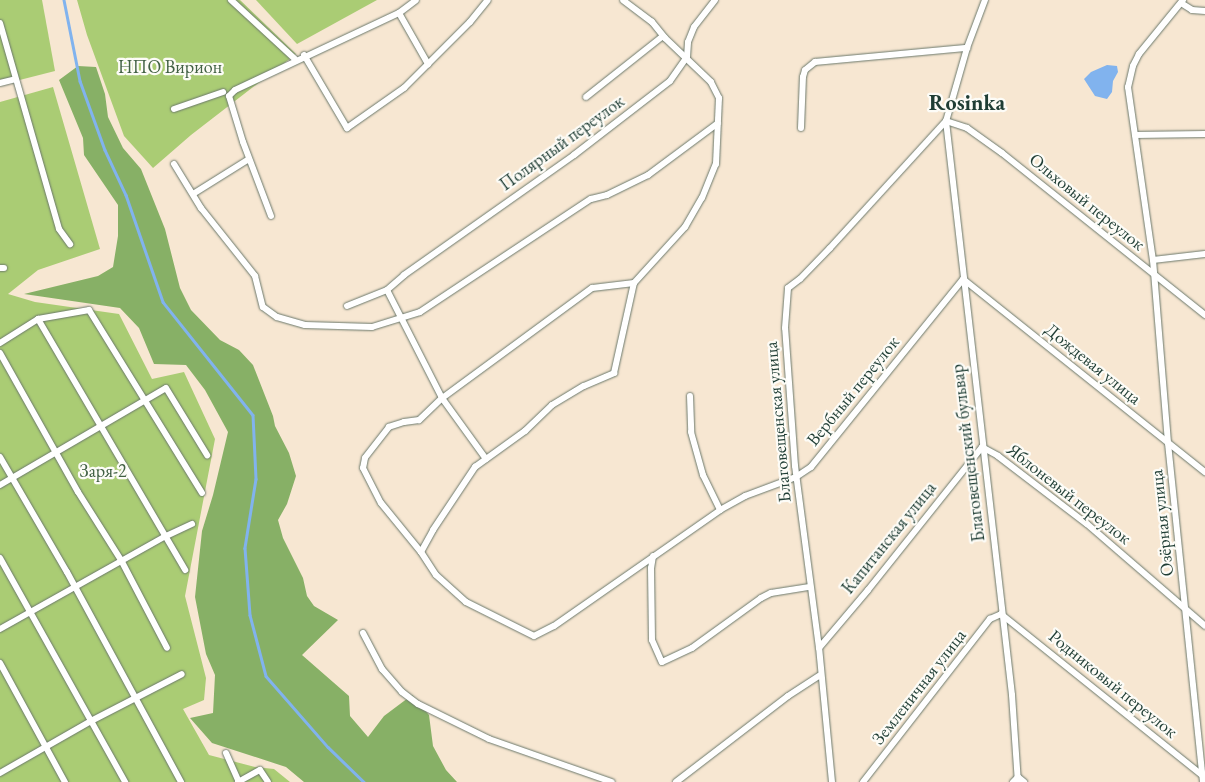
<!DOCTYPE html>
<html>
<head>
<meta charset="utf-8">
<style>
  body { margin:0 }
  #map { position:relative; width:1205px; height:782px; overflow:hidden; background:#f7e7d2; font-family:"EB Garamond",serif }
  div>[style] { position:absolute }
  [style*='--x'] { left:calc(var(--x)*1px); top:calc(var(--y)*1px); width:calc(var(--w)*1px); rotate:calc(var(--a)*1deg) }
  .green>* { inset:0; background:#aacc74 }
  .forest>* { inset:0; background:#87b066 }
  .water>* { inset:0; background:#81b3ee }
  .stream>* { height:2.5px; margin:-1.25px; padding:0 1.25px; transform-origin:1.25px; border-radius:1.25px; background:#81b3ee }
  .roads { filter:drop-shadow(0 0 1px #6b786b) drop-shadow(0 0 1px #6b786b) }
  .street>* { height:6px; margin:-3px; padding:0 3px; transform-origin:3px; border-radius:3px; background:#fff }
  span { translate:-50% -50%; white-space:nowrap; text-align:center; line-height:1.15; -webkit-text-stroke:4.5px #fdfcf7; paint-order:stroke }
  .park-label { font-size:18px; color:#426144 }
  .street-label { font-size:18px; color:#1f3d34 }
  .district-label { font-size:22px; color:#1f3d34; font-weight:700 }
</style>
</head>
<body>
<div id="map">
  <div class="green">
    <i style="clip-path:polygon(0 0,42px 0,55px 71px,0 85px)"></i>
    <i style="clip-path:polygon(77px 0,240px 0,296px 54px,191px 135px,153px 168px,124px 136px,87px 35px)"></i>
    <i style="clip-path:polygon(256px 0,377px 0,297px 44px)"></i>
    <i style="clip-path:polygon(53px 87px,100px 249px,38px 270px,8px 294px,35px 302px,119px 314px,152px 379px,184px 372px,215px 439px,185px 596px,206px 678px,204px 700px,183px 709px,209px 755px,255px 767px,274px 769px,290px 782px,0 782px,0 102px)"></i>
  </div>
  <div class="forest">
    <i style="clip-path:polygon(78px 66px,96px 67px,105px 94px,108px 117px,123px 148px,141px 169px,165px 229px,180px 288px,191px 310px,220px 340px,239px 350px,253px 365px,273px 416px,275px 426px,289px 453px,296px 476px,287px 504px,278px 520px,283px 538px,303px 578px,307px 596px,314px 606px,338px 620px,302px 655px,349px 696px,350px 716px,368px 737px,384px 716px,412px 695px,429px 715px,433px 746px,446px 770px,457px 782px,304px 782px,286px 767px,212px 743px,190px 718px,213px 713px,215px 675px,206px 654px,195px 597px,202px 531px,213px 495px,228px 432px,205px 390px,186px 365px,154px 364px,139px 328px,120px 308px,24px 294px,98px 276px,113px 267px,118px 236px,118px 205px,84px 155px,83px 138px,59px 80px)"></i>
  </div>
  <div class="water">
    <i style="clip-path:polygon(1107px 65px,1117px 66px,1118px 72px,1113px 81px,1112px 92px,1107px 99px,1095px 96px,1084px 79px,1091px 72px)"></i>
  </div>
  <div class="stream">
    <i style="--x:64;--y:0;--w:83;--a:78.8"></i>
    <i style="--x:80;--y:81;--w:73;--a:70.1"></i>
    <i style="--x:105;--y:150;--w:50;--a:65"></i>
    <i style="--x:126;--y:195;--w:113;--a:70.9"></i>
    <i style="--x:163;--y:302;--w:144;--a:51.5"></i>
    <i style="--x:253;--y:415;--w:64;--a:87.3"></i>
    <i style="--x:256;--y:479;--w:70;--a:99.1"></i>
    <i style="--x:245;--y:548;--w:67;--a:85.7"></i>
    <i style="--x:250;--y:615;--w:63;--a:75.3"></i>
    <i style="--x:266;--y:676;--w:94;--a:48.9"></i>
    <i style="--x:328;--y:747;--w:50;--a:44.2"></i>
  </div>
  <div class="roads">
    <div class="street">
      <i style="--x:231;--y:0;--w:87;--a:42.7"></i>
      <i style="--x:985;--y:0;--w:51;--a:110.6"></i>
      <i style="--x:967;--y:48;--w:76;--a:106"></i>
      <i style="--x:946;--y:121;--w:578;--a:83.44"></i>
      <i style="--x:1012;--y:695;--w:87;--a:86.1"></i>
      <i style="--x:1183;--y:0;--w:70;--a:129.2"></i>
      <i style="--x:1139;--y:54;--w:13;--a:117"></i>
      <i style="--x:1133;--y:66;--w:22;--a:103"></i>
      <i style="--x:1128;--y:87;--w:175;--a:81.8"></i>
      <i style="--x:1153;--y:260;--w:184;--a:85.3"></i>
      <i style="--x:1168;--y:443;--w:341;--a:84.1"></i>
      <i style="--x:1181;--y:3;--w:13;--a:32"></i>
      <i style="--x:1192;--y:10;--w:13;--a:4"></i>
      <i style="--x:399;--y:13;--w:59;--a:60.4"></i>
      <i style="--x:0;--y:23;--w:214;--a:74"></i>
      <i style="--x:59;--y:229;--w:19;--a:54"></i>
      <i style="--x:304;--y:55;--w:85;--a:59.5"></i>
      <i style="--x:347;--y:128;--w:70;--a:-35.1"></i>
      <i style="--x:404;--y:88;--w:93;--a:-45"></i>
      <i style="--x:470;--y:22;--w:28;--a:-51"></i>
      <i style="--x:0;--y:83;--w:16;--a:-14"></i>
      <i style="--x:586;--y:97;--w:98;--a:-38.4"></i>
      <i style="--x:174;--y:109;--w:52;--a:-19.1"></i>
      <i style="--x:946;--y:121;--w:22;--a:18"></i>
      <i style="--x:967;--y:128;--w:43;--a:35.5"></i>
      <i style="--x:1002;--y:153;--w:260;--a:38.6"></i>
      <i style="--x:801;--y:128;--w:51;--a:-87.8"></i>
      <i style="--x:803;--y:77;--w:7;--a:-74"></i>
      <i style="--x:805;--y:70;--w:13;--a:-39"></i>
      <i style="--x:815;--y:62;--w:153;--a:-5.3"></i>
      <i style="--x:1135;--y:135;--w:70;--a:-0.8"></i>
      <i style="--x:174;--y:164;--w:52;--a:58.5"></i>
      <i style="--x:201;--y:208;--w:87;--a:51.5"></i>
      <i style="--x:255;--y:276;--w:32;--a:76"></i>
      <i style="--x:263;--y:307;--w:17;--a:36"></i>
      <i style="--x:277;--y:317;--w:29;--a:16"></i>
      <i style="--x:305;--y:325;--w:67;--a:1.7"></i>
      <i style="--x:372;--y:327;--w:50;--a:-17.4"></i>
      <i style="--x:420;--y:312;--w:205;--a:-33.5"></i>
      <i style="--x:591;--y:199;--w:16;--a:-14"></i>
      <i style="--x:607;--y:195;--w:46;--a:-26"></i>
      <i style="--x:648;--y:175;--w:87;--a:-36.6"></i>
      <i style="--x:193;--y:194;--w:66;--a:-32"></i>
      <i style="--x:271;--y:216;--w:79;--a:-110.7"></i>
      <i style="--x:243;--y:142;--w:48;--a:-106.9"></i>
      <i style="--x:229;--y:96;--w:8;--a:-45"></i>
      <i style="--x:235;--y:90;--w:181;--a:-25.2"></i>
      <i style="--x:399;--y:13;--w:21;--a:-37"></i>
      <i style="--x:1153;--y:260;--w:52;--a:-6.6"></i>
      <i style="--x:0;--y:268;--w:4;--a:0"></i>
      <i style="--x:634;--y:283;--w:42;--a:173.2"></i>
      <i style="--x:592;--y:288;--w:186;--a:143.7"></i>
      <i style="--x:442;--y:398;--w:32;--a:136"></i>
      <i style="--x:419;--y:420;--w:15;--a:172"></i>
      <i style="--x:404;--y:422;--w:16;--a:162"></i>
      <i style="--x:389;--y:427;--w:39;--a:128"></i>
      <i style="--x:365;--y:458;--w:10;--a:101"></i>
      <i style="--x:363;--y:468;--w:39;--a:63"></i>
      <i style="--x:381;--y:503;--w:63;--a:50.8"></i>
      <i style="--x:421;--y:552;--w:27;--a:57"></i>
      <i style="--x:436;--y:575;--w:40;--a:42"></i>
      <i style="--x:466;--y:602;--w:76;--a:26.6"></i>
      <i style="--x:534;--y:636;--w:22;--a:-27"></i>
      <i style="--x:554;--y:626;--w:203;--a:-34.9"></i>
      <i style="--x:720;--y:510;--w:29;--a:-29"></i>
      <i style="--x:745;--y:496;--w:54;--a:-20.4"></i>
      <i style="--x:796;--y:477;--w:18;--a:-34"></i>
      <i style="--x:811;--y:467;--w:242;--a:-51"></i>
      <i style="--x:963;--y:279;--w:310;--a:38.6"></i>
      <i style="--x:347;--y:306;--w:43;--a:-21.8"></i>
      <i style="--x:38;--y:319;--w:291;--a:59.6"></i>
      <i style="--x:0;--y:343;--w:45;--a:-32.3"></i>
      <i style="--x:38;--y:319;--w:52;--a:-10"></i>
      <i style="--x:89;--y:310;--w:215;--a:58.3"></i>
      <i style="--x:0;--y:353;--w:159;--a:60.7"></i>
      <i style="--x:78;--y:492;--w:80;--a:57.7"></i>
      <i style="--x:121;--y:560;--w:99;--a:62.4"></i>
      <i style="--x:690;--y:396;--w:36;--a:88"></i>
      <i style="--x:691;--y:432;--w:45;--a:74.4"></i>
      <i style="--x:703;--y:475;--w:39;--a:64"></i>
      <i style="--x:0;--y:457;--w:133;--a:59.8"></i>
      <i style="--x:67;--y:572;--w:239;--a:61.5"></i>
      <i style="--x:486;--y:459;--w:75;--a:-125.8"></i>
      <i style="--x:442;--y:398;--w:121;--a:-117"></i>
      <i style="--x:387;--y:290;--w:23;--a:-41"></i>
      <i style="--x:404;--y:275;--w:208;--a:-35.2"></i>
      <i style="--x:574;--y:155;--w:121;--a:-37.6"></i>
      <i style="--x:670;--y:81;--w:29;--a:-55"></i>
      <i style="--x:687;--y:57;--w:15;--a:-86"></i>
      <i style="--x:688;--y:42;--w:16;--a:-68"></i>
      <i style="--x:694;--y:27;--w:34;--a:-52"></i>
      <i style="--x:0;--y:485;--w:192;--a:-30.3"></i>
      <i style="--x:166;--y:388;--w:79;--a:58.5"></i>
      <i style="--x:421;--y:552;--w:25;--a:-61"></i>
      <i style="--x:433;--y:530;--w:76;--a:-56.3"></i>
      <i style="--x:475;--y:467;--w:62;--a:-35.8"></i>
      <i style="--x:525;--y:431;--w:37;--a:-44"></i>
      <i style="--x:552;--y:405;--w:37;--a:-31"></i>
      <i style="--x:584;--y:386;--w:33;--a:-23"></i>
      <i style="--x:614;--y:373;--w:92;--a:-77.5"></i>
      <i style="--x:634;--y:283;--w:76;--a:-47.7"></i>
      <i style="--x:685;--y:227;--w:34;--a:-60"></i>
      <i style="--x:702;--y:198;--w:37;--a:-68"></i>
      <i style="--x:716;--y:164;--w:66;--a:-87.4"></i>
      <i style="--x:719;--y:98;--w:18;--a:-117"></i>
      <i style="--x:711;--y:82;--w:64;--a:-136.3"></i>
      <i style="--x:665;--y:38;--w:21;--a:-129"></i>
      <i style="--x:652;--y:22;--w:36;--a:-143"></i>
      <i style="--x:653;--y:556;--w:12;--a:99"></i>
      <i style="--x:651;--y:568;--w:72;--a:89.2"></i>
      <i style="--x:652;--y:640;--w:24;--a:66"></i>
      <i style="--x:662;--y:662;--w:33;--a:-25"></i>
      <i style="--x:692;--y:648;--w:85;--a:-35.9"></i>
      <i style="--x:761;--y:598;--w:11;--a:-27"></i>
      <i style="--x:771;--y:593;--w:39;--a:-9"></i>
      <i style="--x:0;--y:558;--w:257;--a:60.8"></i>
      <i style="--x:0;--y:629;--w:188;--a:-29.3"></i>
      <i style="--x:164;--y:537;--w:31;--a:-25"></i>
      <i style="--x:363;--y:633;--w:41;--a:62.2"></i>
      <i style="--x:382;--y:669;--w:30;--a:49"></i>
      <i style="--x:402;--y:692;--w:20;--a:37"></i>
      <i style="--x:418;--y:704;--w:79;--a:26.2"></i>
      <i style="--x:489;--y:739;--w:130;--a:19.3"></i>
      <i style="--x:819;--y:648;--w:76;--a:-49.8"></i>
      <i style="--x:868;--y:590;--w:183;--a:-51.4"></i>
      <i style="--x:982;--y:447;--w:18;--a:29"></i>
      <i style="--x:998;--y:456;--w:112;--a:37.4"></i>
      <i style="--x:1087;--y:524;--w:156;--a:40.8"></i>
      <i style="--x:0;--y:663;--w:136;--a:61.4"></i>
      <i style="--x:226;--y:753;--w:32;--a:66"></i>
      <i style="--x:0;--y:773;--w:105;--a:-29.7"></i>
      <i style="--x:91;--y:721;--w:102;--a:-27.3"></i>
      <i style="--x:238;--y:782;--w:25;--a:-29"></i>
      <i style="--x:260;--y:770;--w:14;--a:56"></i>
      <i style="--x:676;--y:782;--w:141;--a:-37.5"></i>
      <i style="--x:788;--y:696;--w:38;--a:-33"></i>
      <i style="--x:832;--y:782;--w:135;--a:-95.5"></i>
      <i style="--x:819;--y:648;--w:184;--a:-97.5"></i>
      <i style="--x:795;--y:466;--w:138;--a:-94.1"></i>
      <i style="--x:785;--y:328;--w:40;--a:-85.7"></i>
      <i style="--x:788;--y:288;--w:15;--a:-37"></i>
      <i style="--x:800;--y:279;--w:43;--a:-45.9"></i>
      <i style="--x:830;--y:248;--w:172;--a:-47.6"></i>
      <i style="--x:863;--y:782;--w:207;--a:-52.1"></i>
      <i style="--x:990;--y:619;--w:12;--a:-24"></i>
      <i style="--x:1001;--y:614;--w:258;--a:38.7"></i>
      <i style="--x:1013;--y:782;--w:7;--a:-45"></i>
      <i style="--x:1018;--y:777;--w:8;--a:40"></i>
    </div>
  </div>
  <div class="park-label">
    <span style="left:170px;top:67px">НПО Вирион</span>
    <span style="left:103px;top:471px">Заря-2</span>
  </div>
  <div class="street-label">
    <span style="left:562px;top:143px;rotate:-36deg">Полярный переулок</span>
    <span style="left:1087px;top:202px;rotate:39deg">Ольховый переулок</span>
    <span style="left:1093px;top:364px;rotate:39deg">Дождевая улица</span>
    <span style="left:853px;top:391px;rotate:-51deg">Вербный переулок</span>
    <span style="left:778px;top:422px;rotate:-95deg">Благовещенская улица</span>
    <span style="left:968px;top:453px;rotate:-97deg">Благовещенский бульвар</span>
    <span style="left:1069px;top:494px;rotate:38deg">Яблоневый переулок</span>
    <span style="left:1162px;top:523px;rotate:-96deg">Озёрная улица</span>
    <span style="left:889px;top:538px;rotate:-51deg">Капитанская улица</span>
    <span style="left:1113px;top:684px;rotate:39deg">Родниковый переулок</span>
    <span style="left:919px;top:687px;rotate:-52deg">Земленичная улица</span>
  </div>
  <div class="district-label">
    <span style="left:967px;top:103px">Rosinka</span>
  </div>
</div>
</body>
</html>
